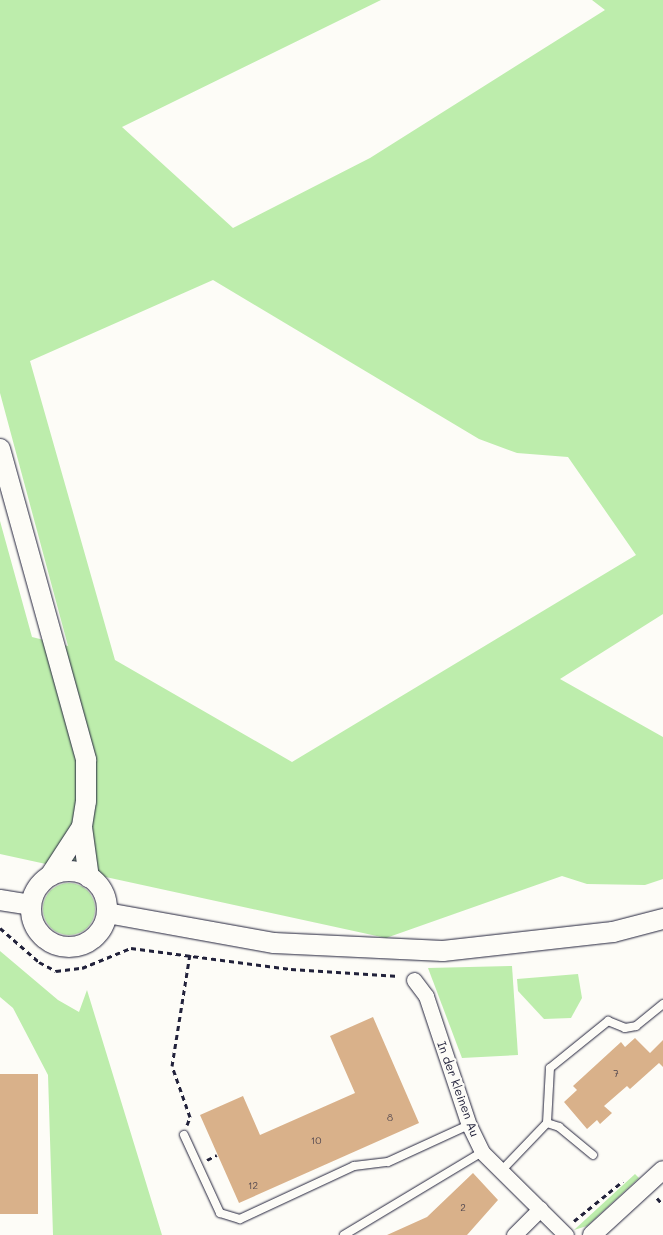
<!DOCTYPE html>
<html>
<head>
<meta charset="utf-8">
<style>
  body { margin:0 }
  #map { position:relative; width:663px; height:1235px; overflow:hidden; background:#fdfcf7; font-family:Mali,sans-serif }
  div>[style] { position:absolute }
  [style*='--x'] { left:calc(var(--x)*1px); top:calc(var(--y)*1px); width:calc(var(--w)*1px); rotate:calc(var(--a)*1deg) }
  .green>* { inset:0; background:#bdedac }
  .round { border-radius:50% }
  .building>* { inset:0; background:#d9b18a }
  .path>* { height:3px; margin-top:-1.5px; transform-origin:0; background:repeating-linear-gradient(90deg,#22223b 0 5px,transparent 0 9px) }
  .roads { filter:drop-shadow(0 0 1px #22223b) drop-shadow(0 0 1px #22223b) }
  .service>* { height:8px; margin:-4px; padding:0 4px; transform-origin:4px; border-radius:4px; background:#fdfcf7 }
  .minor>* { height:15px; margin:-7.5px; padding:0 7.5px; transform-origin:7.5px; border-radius:7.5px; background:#fdfcf7 }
  .tertiary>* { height:18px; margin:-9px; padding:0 9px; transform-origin:9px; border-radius:9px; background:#fdfcf7 }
  .secondary>* { height:20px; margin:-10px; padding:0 10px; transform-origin:10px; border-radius:10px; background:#fdfcf7 }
  .secondary>.ring { margin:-10px; padding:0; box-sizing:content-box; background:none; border:20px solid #fdfcf7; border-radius:50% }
  span { translate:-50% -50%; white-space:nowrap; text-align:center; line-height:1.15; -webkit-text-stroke:4.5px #fdfcf7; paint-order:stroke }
  .number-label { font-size:10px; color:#50464f }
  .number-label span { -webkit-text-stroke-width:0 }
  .street-label { font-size:12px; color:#22223b }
</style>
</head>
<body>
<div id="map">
  <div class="green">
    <i style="clip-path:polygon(evenodd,0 0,381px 0,122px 127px,233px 228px,370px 158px,605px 10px,592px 0,663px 0,663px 614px,560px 679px,663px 737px,663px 879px,645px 885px,587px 884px,562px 876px,386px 938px,0 854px,0 521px,32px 637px,68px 646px,0 393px,0 0,213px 280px,479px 439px,517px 453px,568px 457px,636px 555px,292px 762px,115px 660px,30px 361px,213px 280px)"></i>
    <i class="round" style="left:43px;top:883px;width:52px;height:52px"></i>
    <i style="clip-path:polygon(0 951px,58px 1000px,79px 1012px,87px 990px,162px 1235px,53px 1235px,48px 1075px,13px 1008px,0 997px)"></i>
    <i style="clip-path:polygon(512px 966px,518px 1055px,462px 1058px,428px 968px)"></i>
    <i style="clip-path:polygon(578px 974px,582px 998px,571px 1018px,544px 1019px,518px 991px,517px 979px)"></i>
    <i style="clip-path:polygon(635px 1174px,639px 1178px,587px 1226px,574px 1230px)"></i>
  </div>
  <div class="building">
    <i style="clip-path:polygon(373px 1017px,419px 1123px,239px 1203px,200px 1115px,243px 1096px,260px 1135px,355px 1093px,330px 1036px)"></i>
    <i style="clip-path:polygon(635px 1038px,650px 1053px,663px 1040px,663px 1067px,659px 1063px,630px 1089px,627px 1086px,604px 1106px,612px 1113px,600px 1124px,597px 1120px,587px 1129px,564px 1102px,577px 1090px,573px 1086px,621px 1042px,625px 1047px)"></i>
    <i style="clip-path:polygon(0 1074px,38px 1074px,38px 1214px,0 1214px)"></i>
    <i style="clip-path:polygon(473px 1173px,498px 1200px,467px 1235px,387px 1235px,427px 1217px)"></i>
  </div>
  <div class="path">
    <i style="--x:0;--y:928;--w:52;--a:41.1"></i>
    <i style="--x:39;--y:962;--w:19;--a:28"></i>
    <i style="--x:56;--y:971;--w:26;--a:-7"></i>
    <i style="--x:82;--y:968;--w:53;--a:-22.2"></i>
    <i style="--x:131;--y:948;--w:161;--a:7.5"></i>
    <i style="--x:291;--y:969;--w:108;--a:3.7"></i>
    <i style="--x:187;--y:1125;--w:9;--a:-69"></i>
    <i style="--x:190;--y:1117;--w:54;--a:-109.4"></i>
    <i style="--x:172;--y:1066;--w:113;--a:-80.9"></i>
    <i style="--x:207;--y:1160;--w:11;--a:-27"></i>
    <i style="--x:657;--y:1198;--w:9;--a:49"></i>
    <i style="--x:574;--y:1221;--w:63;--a:-39.2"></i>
  </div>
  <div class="roads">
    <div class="service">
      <i style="--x:547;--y:1123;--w:13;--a:18"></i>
      <i style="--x:559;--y:1127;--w:44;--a:39.5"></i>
      <i style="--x:184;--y:1135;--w:86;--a:65.2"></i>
      <i style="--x:220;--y:1213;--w:21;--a:17"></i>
      <i style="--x:240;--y:1219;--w:126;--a:-24.9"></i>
      <i style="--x:354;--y:1166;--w:34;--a:-7"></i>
      <i style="--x:388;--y:1162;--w:89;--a:-24.6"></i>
      <i style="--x:502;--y:1170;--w:65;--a:-46.2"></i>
      <i style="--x:547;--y:1123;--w:55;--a:-86.9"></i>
      <i style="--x:550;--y:1068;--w:75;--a:-39"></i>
      <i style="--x:608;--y:1021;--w:18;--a:22"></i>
      <i style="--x:625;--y:1028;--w:11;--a:-10"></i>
      <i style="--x:636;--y:1026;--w:35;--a:-39"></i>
      <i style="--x:344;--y:1235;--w:161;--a:-31"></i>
    </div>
    <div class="minor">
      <i style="--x:414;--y:980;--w:20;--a:53"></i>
      <i style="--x:426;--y:996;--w:136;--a:71.6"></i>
      <i style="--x:469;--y:1125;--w:30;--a:64"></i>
      <i style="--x:482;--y:1152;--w:118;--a:44.7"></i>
      <i style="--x:514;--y:1235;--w:37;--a:-45"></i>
    </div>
    <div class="tertiary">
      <i style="--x:592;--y:1235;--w:96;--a:-42.5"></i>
    </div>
    <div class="secondary">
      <i style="--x:0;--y:449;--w:323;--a:74.5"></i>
      <i style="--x:86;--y:760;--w:41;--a:90"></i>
      <i style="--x:86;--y:801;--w:26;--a:99"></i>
      <i style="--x:82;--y:827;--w:51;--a:82.2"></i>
      <i class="ring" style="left:31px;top:871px;width:56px;height:56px"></i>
      <i style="--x:50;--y:876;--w:59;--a:-56.9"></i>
      <i style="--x:0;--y:900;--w:31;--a:9"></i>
      <i style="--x:107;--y:913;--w:170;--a:10.2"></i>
      <i style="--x:274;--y:943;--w:169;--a:2.7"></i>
      <i style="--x:443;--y:951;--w:171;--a:-6.4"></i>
      <i style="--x:613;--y:932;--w:52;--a:-14.6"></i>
    </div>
  </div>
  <div class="number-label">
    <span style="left:616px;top:1074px">7</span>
    <span style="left:390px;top:1118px">8</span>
    <span style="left:316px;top:1141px">10</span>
    <span style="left:253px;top:1186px">12</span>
    <span style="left:463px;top:1208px">2</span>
  </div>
  <div class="street-label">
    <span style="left:458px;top:1089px;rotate:70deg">In der kleinen Au</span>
  </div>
</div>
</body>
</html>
